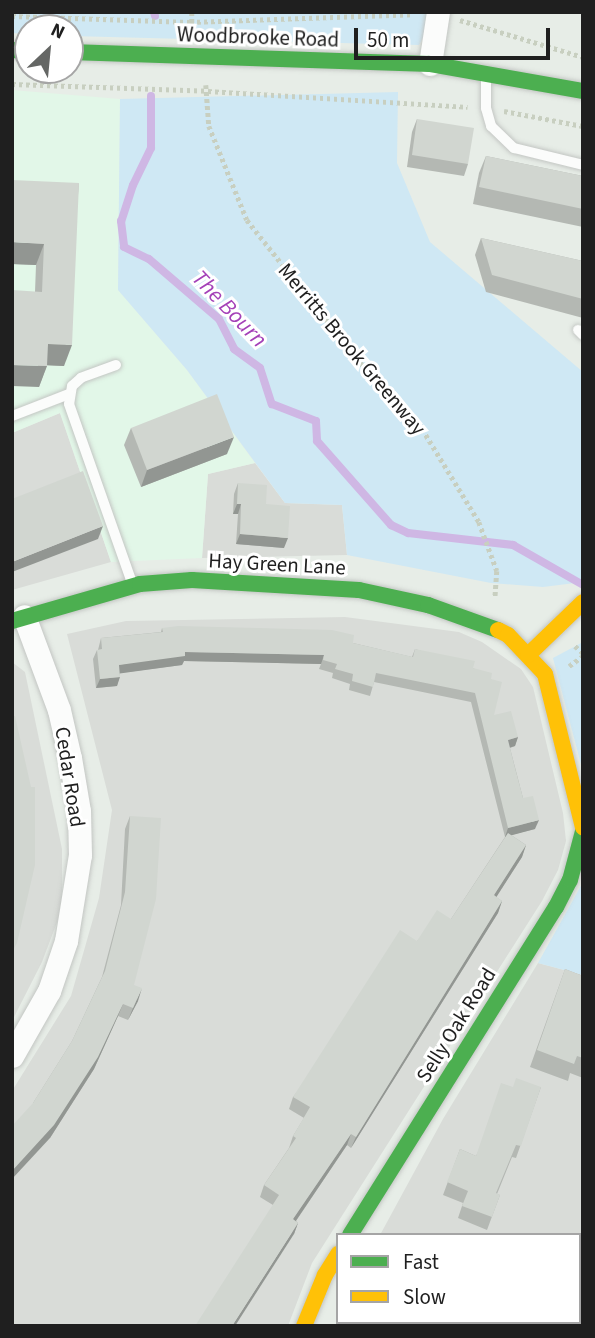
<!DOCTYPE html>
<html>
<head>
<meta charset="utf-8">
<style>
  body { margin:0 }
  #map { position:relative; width:595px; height:1338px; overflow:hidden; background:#e7ede7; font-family:"Source Sans 3",sans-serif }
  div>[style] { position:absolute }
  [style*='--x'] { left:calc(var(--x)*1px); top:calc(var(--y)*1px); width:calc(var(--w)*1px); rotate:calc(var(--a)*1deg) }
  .residential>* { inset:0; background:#d9dcd8 }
  .education>* { inset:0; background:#e2f7e8 }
  .park>* { inset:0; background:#cfe8f4 }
  .stream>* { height:8px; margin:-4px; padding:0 4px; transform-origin:4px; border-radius:4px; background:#cfb7e4 }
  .path>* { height:4.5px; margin-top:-2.25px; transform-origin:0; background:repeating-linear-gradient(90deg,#c8cfc0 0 3.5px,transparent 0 7px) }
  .roads { filter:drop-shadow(0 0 2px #c3c6c3) drop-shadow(0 0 2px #c3c6c3) }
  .lane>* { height:10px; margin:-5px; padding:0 5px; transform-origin:5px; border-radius:5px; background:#fbfcfb }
  .street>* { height:23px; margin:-11.5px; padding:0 11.5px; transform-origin:11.5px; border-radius:11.5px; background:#fbfcfb }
  .fast>* { height:16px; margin:-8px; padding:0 8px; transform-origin:8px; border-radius:8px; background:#4caf50 }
  .slow>* { height:16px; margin:-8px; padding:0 8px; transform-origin:8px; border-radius:8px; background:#ffc107 }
  .wall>* { inset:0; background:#b4b8b3 }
  .shaded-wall>* { inset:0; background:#929692 }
  .building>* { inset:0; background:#d1d6d0 }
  span { translate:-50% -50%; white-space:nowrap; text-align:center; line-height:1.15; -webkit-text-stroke:6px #fff; paint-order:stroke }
  .street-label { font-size:21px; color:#1f1f1f }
  .water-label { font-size:23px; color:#a441b8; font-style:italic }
  .frame { position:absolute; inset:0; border:14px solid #1f1f1f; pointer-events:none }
  .legend { position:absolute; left:336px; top:1233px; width:245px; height:91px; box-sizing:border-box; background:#fff; border:2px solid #a5a5a5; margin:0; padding:9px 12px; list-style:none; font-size:21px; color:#1f1f1f }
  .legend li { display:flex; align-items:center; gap:14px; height:35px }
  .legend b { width:35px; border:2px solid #a5a5a5 }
  .north { position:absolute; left:14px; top:14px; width:70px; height:70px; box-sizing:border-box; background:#fff; border:2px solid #a5a5a5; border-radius:50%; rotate:26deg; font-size:19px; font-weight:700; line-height:28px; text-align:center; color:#1f1f1f }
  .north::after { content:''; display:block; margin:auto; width:24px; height:32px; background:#656765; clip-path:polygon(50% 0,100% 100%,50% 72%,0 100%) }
  .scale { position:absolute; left:354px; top:28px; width:196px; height:32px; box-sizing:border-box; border:4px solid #1f1f1f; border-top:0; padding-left:9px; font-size:21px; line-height:24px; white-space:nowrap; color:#1f1f1f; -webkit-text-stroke:5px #fff; paint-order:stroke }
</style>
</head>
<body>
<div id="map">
  <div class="residential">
    <i style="clip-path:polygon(60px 413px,111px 562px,12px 590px,12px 433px)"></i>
    <i style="clip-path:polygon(255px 463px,285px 503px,342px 505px,347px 555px,202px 558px,208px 474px)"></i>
    <i style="clip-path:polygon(345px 617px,459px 632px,482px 642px,521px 669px,533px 687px,563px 813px,566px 841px,558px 870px,542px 901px,312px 1263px,288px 1326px,12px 1326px,12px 1091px,71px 996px,99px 898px,112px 810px,67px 634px,126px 621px)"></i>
    <i style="clip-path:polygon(12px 662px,25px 672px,62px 849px,62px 909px,42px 962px,12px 1021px)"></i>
    <i style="clip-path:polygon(538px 963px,583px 975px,583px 1326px,369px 1326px,370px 1322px,579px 1322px,579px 1235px,380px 1235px,443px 1119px)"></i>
  </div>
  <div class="education">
    <i style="clip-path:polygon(12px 90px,120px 99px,118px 290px,187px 370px,255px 463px,208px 474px,202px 558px,111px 562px,60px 413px,12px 433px)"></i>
  </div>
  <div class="park">
    <i style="clip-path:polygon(12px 12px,438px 12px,419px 45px,70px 36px,70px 28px,28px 28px,28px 34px,12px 33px)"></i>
    <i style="clip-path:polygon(398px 92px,397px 163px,430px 242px,583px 372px,583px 579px,575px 583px,543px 587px,491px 583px,347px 555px,342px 505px,285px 503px,187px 370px,118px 290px,120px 99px)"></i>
    <i style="clip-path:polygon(583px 642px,583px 772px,553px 658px)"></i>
    <i style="clip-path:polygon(583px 882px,583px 975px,538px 963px)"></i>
  </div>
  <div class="stream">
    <i style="--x:154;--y:12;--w:4;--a:76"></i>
    <i style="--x:151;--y:96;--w:52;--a:90"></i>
    <i style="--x:151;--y:148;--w:41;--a:115.9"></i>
    <i style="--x:133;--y:185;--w:38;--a:108"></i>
    <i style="--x:121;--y:221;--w:26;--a:83"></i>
    <i style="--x:124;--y:247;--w:28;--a:26"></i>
    <i style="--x:149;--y:259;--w:92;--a:40.6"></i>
    <i style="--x:219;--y:319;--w:34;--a:63"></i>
    <i style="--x:234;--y:349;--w:32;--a:36"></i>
    <i style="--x:260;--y:368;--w:38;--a:72"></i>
    <i style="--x:272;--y:404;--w:47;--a:21.1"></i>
    <i style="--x:316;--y:421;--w:20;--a:87"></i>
    <i style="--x:317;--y:441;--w:112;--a:48.6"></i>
    <i style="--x:391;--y:525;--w:19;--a:25"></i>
    <i style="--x:408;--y:533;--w:106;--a:6.5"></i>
    <i style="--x:513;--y:545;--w:81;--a:29.7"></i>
  </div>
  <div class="path">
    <i style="--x:192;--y:12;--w:17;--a:90"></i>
    <i style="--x:12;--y:16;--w:178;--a:1.9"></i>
    <i style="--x:190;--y:22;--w:224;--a:-2"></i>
    <i style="--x:460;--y:20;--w:128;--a:16.7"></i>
    <i style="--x:12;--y:84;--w:196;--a:2"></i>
    <i style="--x:208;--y:91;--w:260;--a:3.5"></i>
    <i style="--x:206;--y:85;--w:41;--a:85.8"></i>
    <i style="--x:209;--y:126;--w:101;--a:68"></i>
    <i style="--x:247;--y:220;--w:188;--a:51.5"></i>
    <i style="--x:364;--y:367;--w:71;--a:44.4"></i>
    <i style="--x:415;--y:417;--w:123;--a:58.6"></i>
    <i style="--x:479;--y:522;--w:52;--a:69.8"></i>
    <i style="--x:497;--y:571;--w:26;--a:94"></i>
    <i style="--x:504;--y:111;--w:80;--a:10.8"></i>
    <i style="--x:575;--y:646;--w:11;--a:41"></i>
    <i style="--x:569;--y:666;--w:17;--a:-36"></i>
    <i style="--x:550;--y:1322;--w:11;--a:22"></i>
    <i style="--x:517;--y:1326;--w:4;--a:-76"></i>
  </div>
  <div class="roads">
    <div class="lane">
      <i style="--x:486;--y:78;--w:30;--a:90"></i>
      <i style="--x:486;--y:108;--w:19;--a:74"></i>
      <i style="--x:491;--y:126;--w:32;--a:44"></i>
      <i style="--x:514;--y:148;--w:71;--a:13.8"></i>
      <i style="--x:578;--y:330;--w:7;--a:45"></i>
      <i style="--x:116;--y:365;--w:37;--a:160"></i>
      <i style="--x:81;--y:378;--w:12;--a:138"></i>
      <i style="--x:72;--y:386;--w:18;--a:99"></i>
      <i style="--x:69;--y:404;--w:190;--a:70.6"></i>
      <i style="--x:12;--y:416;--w:61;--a:-21.1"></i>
      <i style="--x:434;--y:1322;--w:9;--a:27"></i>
    </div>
    <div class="street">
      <i style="--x:430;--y:64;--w:53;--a:-81.3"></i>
      <i style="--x:12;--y:1056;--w:75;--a:-60.4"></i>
      <i style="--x:49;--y:991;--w:53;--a:-71.2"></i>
      <i style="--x:66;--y:941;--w:87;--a:-80.8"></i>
      <i style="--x:80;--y:855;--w:44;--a:-91.3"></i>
      <i style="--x:79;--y:811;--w:54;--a:-99.6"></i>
      <i style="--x:70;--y:758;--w:49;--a:-102.9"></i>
      <i style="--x:59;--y:710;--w:100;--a:-110.4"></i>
    </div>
    <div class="fast">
      <i style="--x:12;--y:50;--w:16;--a:4"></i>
      <i style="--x:70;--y:52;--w:360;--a:1.9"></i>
      <i style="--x:430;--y:64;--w:155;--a:10"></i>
      <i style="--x:12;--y:621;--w:133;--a:-16.1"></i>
      <i style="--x:140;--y:584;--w:52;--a:-4.4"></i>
      <i style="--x:192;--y:580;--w:167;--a:3.4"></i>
      <i style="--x:359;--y:590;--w:71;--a:12.3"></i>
      <i style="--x:428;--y:605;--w:74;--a:19.7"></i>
      <i style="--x:350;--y:1235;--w:387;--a:-57.9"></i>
      <i style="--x:556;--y:907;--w:30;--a:-63"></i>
      <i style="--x:570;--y:880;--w:51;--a:-75.1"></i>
    </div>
    <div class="slow">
      <i style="--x:498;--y:630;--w:11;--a:27"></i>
      <i style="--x:508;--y:635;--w:54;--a:46.5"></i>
      <i style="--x:545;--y:674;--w:158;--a:76.1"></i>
      <i style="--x:528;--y:655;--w:76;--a:-43.9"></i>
      <i style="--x:304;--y:1326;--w:55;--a:-67.6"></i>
      <i style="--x:325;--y:1275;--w:25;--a:-58"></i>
    </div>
  </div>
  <div class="wall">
    <i style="clip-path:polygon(417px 119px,468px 164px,464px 176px,407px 167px,412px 132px)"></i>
    <i style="clip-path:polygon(486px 156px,583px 176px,583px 227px,473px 204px,479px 173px)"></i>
    <i style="clip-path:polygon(79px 183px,64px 366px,47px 365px,39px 387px,35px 292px,36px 265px,12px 264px)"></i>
    <i style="clip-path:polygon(481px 238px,583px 261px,583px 318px,486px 292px,475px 255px)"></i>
    <i style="clip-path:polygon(131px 428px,227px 454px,141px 487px,124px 445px)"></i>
    <i style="clip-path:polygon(238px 483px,266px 504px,284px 548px,236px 544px,238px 514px,233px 514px,234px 494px)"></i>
    <i style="clip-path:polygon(162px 628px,353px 643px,412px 657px,415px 649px,473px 668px,491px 679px,494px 715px,518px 737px,515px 746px,510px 748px,523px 798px,535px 829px,511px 835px,526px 845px,522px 857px,496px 897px,502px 901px,498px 913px,351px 1148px,347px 1145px,296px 1221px,298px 1223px,294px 1234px,273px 1205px,260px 1197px,264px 1185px,289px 1148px,293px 1136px,304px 1118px,289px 1109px,293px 1097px,417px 941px,451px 919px,505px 837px,471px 702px,374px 682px,370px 696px,349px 690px,350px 684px,332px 678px,333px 673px,319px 669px,321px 664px,184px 661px,182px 665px,120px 673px,117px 686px,96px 688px,93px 659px,97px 650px,98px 650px,101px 638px,161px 632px)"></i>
    <i style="clip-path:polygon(130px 816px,134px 985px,138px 1001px,128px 1020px,118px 1016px,94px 1069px,50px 1138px,33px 1103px,72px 1041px,102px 977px,121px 905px,125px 829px)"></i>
    <i style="clip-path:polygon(565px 969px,583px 976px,583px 1078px,570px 1073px,568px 1081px,530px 1067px)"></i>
    <i style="clip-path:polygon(512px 1087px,541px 1087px,516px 1158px,512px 1157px,497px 1194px,500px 1195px,487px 1230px,458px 1218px,463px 1203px,443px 1195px,460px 1149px,476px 1156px)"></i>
    <i style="clip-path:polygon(579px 1266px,583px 1267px,583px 1326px,577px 1326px,579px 1322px)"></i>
  </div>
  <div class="shaded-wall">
    <i style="clip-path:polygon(12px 242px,44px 244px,36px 265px,12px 264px)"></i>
    <i style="clip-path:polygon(48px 344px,72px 345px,64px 366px,40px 365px)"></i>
    <i style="clip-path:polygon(12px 365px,47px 366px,39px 387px,12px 386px)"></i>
    <i style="clip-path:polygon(234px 437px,227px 454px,141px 487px,147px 470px)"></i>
    <i style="clip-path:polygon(237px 504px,241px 504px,238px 514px,233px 514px)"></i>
    <i style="clip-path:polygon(103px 526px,98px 539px,12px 572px,12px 562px)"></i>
    <i style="clip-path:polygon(240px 534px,288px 538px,284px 548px,236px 544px)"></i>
    <i style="clip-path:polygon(185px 652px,324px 655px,321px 664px,184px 661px,182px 665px,116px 674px,119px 665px)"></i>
    <i style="clip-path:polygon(120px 677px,117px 686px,96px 688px,100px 679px)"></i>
    <i style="clip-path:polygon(518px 737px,515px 746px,505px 749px,508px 740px)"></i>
    <i style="clip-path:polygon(539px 820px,535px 829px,505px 837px,508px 828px)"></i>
    <i style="clip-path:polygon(526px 845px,522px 857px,490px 907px,494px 895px)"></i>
    <i style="clip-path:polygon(502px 901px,498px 913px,351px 1148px,356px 1137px)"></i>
    <i style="clip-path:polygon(142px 988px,138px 1001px,128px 1020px,133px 1008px)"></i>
    <i style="clip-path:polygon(123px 1004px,118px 1016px,94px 1069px,50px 1138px,12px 1179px,12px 1171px)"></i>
    <i style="clip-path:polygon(351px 1134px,347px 1145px,289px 1231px,293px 1219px)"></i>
    <i style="clip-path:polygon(298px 1223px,294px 1234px,235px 1326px,232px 1326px)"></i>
  </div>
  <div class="building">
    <i style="clip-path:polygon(417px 119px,474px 128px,468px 164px,412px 155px)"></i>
    <i style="clip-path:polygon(486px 156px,583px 176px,583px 209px,479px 187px)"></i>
    <i style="clip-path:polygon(12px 180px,79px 183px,72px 345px,48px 344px,47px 366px,12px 365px,12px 290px,42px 292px,44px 244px,12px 242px)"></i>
    <i style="clip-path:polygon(481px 238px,583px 261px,583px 299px,492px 275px)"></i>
    <i style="clip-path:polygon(217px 394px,234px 437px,147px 470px,131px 428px)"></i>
    <i style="clip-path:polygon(83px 471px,103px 526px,12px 562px,12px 499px)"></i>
    <i style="clip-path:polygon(238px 483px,267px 485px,266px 504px,290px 506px,288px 538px,240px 534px,241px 504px,237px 504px)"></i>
    <i style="clip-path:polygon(178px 626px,332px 630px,354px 635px,353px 643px,413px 657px,415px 649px,475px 661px,473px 668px,492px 673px,491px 679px,502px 682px,494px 715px,511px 711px,518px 737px,508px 740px,515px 768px,523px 798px,533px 796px,539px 820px,508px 828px,475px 693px,376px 673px,373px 687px,352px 681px,353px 674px,335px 669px,337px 664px,323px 660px,324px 655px,185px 652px,185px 656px,119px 665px,120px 677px,100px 679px,97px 650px,102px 649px,101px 638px,163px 632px,162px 628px)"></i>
    <i style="clip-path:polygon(12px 716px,15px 716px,31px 787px,35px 787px,35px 865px,17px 943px,12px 952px)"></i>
    <i style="clip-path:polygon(130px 816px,161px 818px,156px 899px,134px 985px,142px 988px,133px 1008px,123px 1004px,98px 1057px,54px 1125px,12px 1171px,12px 1126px,33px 1103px,72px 1041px,105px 971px,125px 892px)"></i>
    <i style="clip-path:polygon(508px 833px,526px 845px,494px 895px,502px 901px,356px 1137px,351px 1134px,293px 1219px,298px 1223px,232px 1326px,195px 1326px,279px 1195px,264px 1185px,296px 1138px,293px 1136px,310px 1107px,293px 1097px,400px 930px,417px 941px,437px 910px,451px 919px)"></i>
    <i style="clip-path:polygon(565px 969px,583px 976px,583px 1058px,577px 1056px,574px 1064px,537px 1050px)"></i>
    <i style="clip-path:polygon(516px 1078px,541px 1087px,521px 1146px,516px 1145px,496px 1193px,500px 1195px,492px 1217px,462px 1206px,468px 1191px,447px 1182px,460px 1149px,476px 1156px,501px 1083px,513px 1087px)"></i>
    <i style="clip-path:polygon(579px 1266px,583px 1267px,583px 1300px,579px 1299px)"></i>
    <i style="clip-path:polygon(583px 1312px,583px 1326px,579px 1326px)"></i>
    <i style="clip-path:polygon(392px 1322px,414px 1322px,420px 1324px,419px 1326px,391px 1326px)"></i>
  </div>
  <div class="street-label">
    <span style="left:258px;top:37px;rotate:2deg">Woodbrooke Road</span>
    <span style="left:352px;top:349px;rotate:50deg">Merritts Brook Greenway</span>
    <span style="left:277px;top:564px;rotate:3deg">Hay Green Lane</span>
    <span style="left:70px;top:777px;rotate:81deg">Cedar Road</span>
    <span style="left:456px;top:1025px;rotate:-58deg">Selly Oak Road</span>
  </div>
  <div class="water-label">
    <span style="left:229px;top:309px;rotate:46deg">The Bourn</span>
  </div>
  <div class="frame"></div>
  <ul class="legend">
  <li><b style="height:9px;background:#4caf50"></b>Fast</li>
  <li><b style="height:9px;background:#ffc107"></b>Slow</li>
  </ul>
  <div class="north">N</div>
  <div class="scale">50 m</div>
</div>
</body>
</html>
